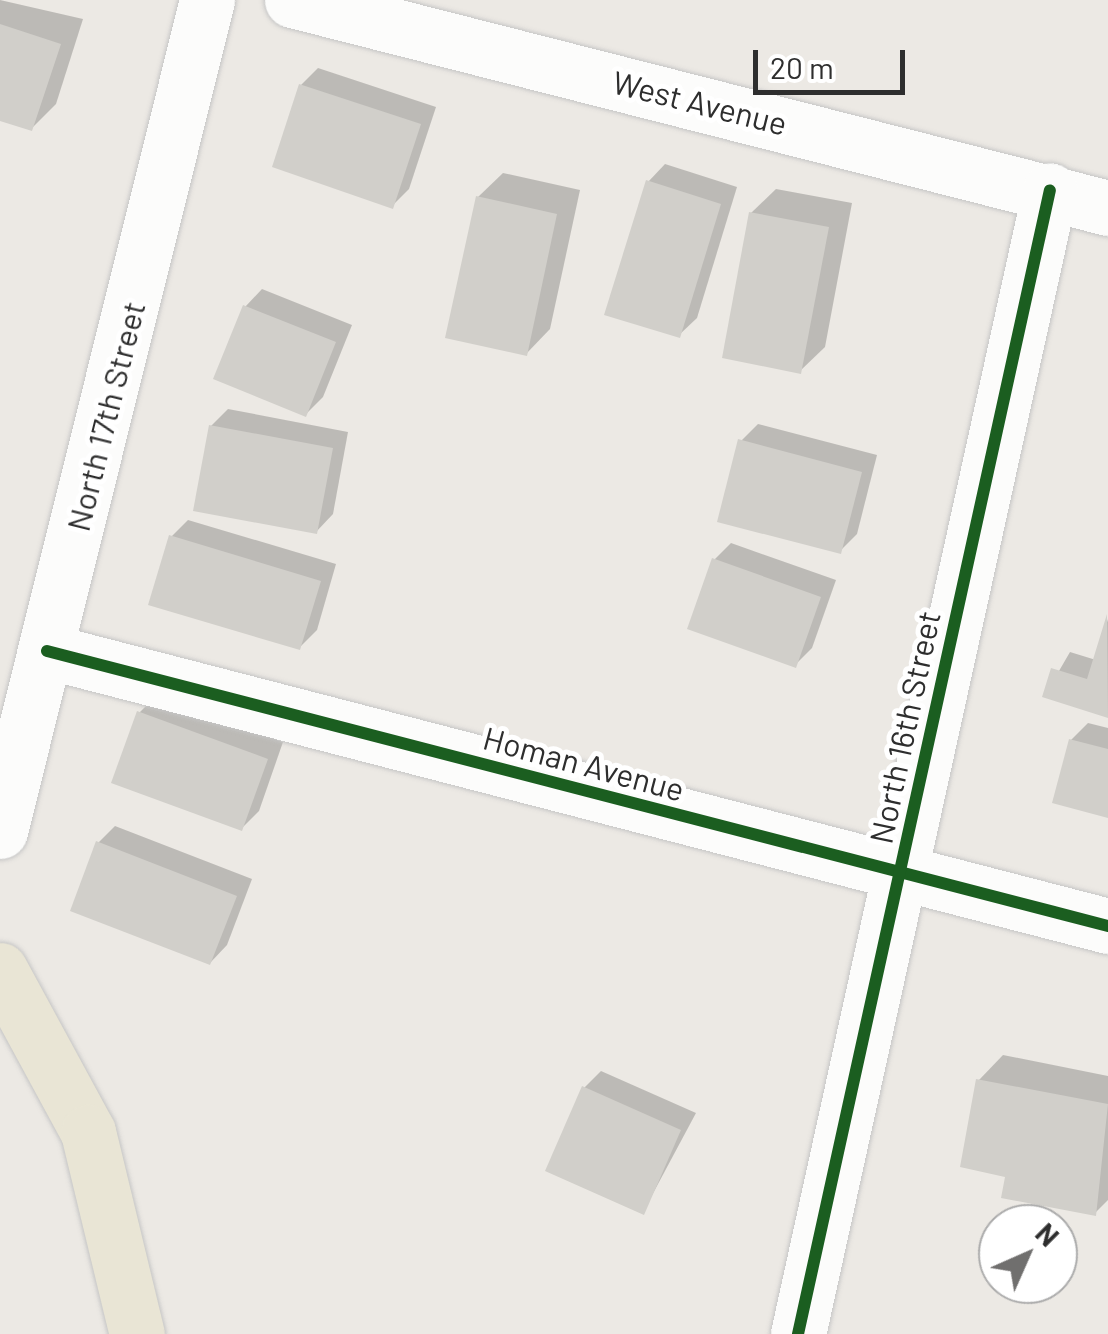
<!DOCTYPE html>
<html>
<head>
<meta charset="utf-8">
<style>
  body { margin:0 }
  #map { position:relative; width:1108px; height:1334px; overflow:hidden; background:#ece9e4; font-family:Barlow,sans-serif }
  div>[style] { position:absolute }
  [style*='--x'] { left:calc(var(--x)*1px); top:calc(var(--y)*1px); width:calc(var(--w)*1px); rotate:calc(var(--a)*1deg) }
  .shadow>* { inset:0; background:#0003 }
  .building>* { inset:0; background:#d1cfca }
  .roads { filter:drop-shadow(0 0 2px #c5c5c5) drop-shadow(0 0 2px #c5c5c5) }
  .minor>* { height:55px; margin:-27.5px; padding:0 27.5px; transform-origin:27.5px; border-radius:27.5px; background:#fcfcfb }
  .major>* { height:55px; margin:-27.5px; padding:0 27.5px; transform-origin:27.5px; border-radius:27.5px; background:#e9e5d5 }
  .cycleway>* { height:12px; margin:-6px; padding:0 6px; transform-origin:6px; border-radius:6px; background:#1b5e20 }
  span { translate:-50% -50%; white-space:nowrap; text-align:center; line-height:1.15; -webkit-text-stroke:10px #fff; paint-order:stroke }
  .street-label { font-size:32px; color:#2e2e2e }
  .north { position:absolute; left:978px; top:1204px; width:100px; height:100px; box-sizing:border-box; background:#fff; border:2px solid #ababab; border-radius:50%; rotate:45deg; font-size:28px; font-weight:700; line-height:40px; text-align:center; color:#2e2e2e }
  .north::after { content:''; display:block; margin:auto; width:35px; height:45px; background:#706f6e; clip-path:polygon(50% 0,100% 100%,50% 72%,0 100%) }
  .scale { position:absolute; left:753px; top:50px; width:152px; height:45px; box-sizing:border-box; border:5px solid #2e2e2e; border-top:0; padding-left:12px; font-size:30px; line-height:35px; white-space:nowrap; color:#2e2e2e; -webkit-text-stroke:8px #fff; paint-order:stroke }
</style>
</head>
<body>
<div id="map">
  <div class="shadow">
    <i style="clip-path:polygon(0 0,83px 19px,56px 104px,32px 128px,0 118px)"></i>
    <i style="clip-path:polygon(318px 68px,436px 107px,409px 189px,392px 206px,301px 85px)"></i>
    <i style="clip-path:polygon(665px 164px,737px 187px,697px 318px,679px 335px,648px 182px)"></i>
    <i style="clip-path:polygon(503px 173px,580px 190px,550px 329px,526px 354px,478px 197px)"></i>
    <i style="clip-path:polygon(776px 189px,852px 203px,825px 347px,800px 371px,751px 213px)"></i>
    <i style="clip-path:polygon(262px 289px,352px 325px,323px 397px,306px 414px,245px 307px)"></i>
    <i style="clip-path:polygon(228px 409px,348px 432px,333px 514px,316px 532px,211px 426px)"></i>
    <i style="clip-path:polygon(758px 424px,877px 455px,857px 534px,840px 551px,741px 441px)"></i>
    <i style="clip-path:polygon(188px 520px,336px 564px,317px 630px,300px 647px,171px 537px)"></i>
    <i style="clip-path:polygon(731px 543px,836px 580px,812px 648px,795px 665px,714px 560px)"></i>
    <i style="clip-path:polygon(1108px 619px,1108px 715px,1045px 695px,1070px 652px,1096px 660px)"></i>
    <i style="clip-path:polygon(156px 696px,283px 742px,259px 811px,242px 828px,139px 713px)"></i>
    <i style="clip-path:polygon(1088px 723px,1108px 728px,1108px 815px,1071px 740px)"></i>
    <i style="clip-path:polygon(115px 826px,252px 879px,227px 945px,210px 963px,98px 843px)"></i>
    <i style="clip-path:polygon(1003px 1055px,1108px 1076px,1108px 1200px,1095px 1213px,1008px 1175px,979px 1080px)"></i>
    <i style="clip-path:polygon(601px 1071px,696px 1113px,643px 1212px,584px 1088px)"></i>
  </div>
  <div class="building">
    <i style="clip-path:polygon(0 24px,61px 44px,32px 131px,0 121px)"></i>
    <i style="clip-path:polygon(299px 84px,421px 124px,393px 209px,272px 167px)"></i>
    <i style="clip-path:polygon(646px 180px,721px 204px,680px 338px,604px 315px)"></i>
    <i style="clip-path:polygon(476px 196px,557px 214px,527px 356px,445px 338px)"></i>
    <i style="clip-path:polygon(749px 212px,829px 227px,801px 374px,722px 358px)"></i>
    <i style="clip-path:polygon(243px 305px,336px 342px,306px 417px,213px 379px)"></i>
    <i style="clip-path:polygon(209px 425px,333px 448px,317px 534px,193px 511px)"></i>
    <i style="clip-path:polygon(738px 439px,862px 472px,841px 554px,717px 522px)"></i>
    <i style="clip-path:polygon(169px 535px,321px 581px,300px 650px,148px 605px)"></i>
    <i style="clip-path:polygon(712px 558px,821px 597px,796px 668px,687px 629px)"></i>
    <i style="clip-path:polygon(1107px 614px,1108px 718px,1042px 697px,1051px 668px,1087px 679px)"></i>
    <i style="clip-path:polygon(137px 711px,268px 759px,242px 831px,111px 783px)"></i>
    <i style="clip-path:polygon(1069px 739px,1108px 749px,1108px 818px,1052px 803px)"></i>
    <i style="clip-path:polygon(96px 841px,237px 896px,210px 965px,70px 911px)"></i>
    <i style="clip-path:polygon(976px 1079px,1108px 1104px,1096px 1216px,1001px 1198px,1005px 1177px,960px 1167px)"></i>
    <i style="clip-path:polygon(582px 1086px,681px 1130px,644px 1215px,545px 1171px)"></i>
  </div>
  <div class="roads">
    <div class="minor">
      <i style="--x:292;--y:0;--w:842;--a:14.3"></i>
      <i style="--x:47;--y:651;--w:1096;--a:14.53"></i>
      <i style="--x:0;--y:831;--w:856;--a:-76.01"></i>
      <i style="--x:798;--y:1334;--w:1171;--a:-77.58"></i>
    </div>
    <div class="major">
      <i style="--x:0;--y:970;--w:184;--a:61.5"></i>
      <i style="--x:88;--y:1132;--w:208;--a:76.4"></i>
    </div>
  </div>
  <div class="cycleway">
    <i style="--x:47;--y:651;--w:1096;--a:14.53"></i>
    <i style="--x:798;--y:1334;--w:1171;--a:-77.58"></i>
  </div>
  <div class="street-label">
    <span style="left:700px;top:102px;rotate:14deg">West Avenue</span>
    <span style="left:105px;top:416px;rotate:-76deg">North 17th Street</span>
    <span style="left:904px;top:727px;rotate:-78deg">North 16th Street</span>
    <span style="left:584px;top:763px;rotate:15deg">Homan Avenue</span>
  </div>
  <div class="north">N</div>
  <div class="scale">20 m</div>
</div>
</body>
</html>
